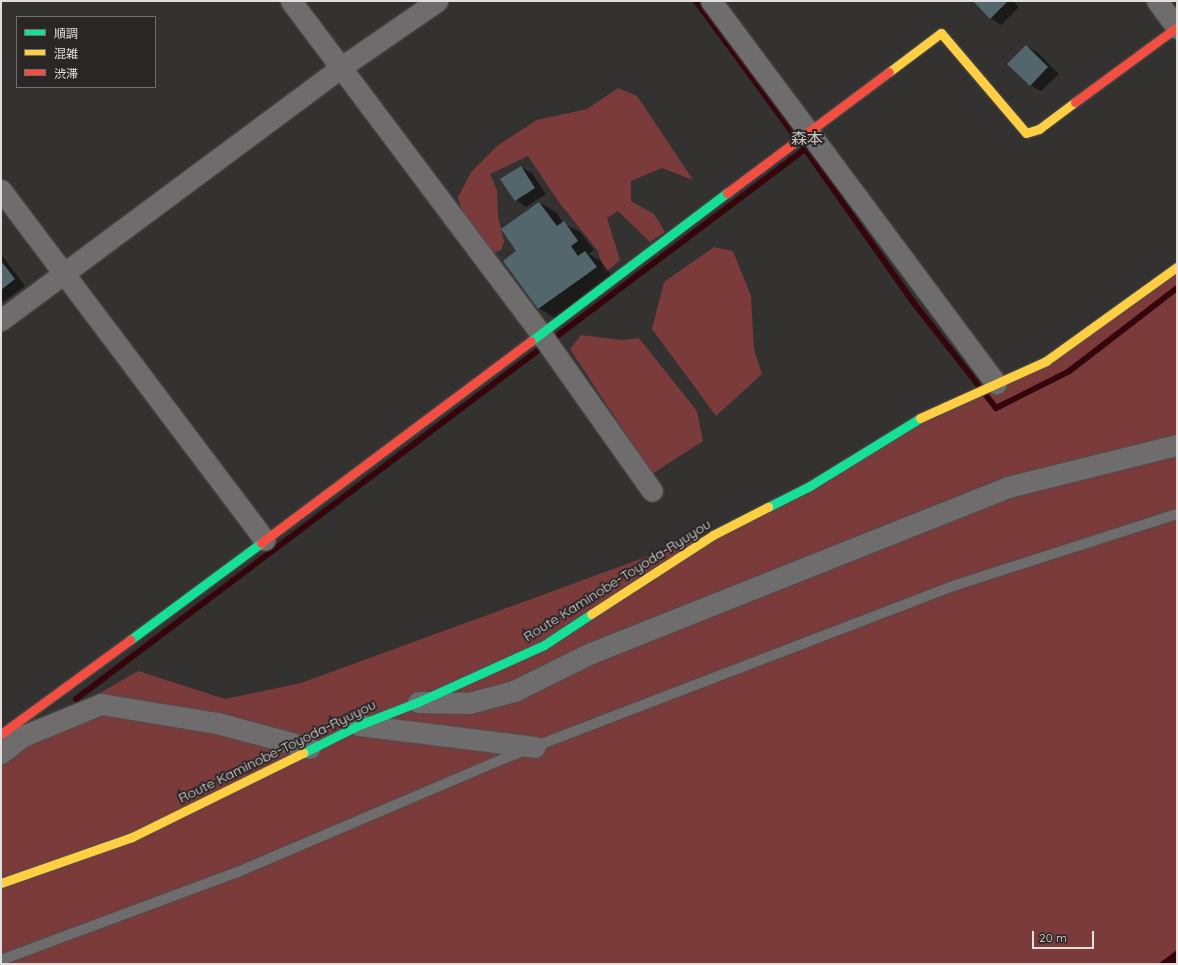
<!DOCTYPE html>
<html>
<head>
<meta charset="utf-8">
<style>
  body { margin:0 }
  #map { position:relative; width:1178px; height:965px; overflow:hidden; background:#343131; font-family:Quicksand,"Noto Sans JP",sans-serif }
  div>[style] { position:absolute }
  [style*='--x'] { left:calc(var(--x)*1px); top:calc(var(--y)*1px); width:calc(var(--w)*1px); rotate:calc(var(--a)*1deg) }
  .green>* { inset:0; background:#7b3b3b }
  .water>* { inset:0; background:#34050a }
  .shadow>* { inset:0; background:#0007 }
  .stream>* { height:6px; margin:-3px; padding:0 3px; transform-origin:3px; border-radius:3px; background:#34050a }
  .building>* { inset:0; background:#53666b }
  .roads { filter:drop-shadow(0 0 1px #4f4d4d) drop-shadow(0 0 1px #4f4d4d) }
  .lane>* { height:10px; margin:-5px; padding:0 5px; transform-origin:5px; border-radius:5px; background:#6e6c6c }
  .street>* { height:21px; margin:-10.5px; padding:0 10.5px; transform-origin:10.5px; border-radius:10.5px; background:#6e6c6c }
  .fast>* { height:9px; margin:-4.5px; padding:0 4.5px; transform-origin:4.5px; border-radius:4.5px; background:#16e098 }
  .slow>* { height:9px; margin:-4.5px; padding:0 4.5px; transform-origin:4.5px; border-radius:4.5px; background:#ffcf43 }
  .jam>* { height:9px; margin:-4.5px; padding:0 4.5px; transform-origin:4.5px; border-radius:4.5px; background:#f24e42 }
  span { translate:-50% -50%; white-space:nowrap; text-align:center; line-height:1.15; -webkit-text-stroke:4px #2b2626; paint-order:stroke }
  .street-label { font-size:14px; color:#e1dede }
  .quarter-label { font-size:16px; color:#cbc4c4 }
  .frame { position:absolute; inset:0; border:2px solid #e1dede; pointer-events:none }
  .legend { position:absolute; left:16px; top:16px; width:140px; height:72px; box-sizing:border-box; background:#2b2626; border:1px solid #747070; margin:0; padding:5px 7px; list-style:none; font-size:12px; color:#e1dede }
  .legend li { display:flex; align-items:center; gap:8px; height:20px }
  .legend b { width:20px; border:1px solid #747070 }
  .scale { position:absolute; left:1032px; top:931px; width:62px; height:18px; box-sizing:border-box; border:2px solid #e1dede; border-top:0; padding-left:5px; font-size:12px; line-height:14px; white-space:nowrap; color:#e1dede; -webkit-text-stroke:3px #2b2626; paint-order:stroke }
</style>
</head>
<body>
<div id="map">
  <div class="green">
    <i style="clip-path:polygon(618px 88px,637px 96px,693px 180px,662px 168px,631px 181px,631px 201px,654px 214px,665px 232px,650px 242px,618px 211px,607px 218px,620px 260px,605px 273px,598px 251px,558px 201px,528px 156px,490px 174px,497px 190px,498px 216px,504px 242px,501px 250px,494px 253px,464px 221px,458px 197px,471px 172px,497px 146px,537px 120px,587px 109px)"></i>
    <i style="clip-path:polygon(714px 247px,733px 251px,751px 296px,754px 350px,762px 374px,716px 416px,652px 329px,664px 282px)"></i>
    <i style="clip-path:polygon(1177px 266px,1177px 955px,1164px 964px,1px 964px,1px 747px,15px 742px,138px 671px,225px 699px,301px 683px,731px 526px,1064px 348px)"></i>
    <i style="clip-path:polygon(581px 335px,622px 340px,639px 338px,697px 411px,703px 441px,652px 474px,570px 349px)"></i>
  </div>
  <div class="water">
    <i style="clip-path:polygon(1177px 950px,1177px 964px,1158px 964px)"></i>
  </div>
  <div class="shadow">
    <i style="clip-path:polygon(974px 1px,1013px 1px,1019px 7px,1001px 25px,990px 18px)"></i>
    <i style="clip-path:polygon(1026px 46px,1037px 52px,1059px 74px,1041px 91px,1030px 85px)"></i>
    <i style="clip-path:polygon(521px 167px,532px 173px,546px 194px,526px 207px,516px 200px)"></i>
    <i style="clip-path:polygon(540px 203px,556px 212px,563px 223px,580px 232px,594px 250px,589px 254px,601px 261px,612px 276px,555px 318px,539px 308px,518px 251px)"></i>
    <i style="clip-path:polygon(1px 254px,25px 286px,3px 302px,1px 301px)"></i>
  </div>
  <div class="stream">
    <i style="--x:696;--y:1;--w:169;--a:53.7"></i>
    <i style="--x:803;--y:146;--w:191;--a:54.8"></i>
    <i style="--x:913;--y:302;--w:107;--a:51.8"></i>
    <i style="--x:985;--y:394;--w:18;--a:52"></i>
    <i style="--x:996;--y:408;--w:80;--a:-26.6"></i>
    <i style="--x:1068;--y:372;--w:138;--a:-37.6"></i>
    <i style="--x:76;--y:699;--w:913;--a:-37.03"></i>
  </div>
  <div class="building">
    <i style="clip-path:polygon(973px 1px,1008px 1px,990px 19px)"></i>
    <i style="clip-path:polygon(1026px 45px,1048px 67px,1030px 86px,1007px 64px)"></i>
    <i style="clip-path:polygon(521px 166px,535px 188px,515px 201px,500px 179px)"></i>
    <i style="clip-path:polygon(539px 202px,557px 226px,564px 221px,578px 241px,571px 246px,578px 256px,585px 251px,597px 267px,538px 309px,503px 261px,516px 251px,501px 229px)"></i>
    <i style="clip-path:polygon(1px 261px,15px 279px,1px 290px)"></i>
  </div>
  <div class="roads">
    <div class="lane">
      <i style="--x:1;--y:960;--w:253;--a:-20.4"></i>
      <i style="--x:238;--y:872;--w:290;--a:-23.1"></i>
      <i style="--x:505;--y:758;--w:483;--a:-21"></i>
      <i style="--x:956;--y:585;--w:232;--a:-17.8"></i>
    </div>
    <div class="street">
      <i style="--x:291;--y:1;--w:416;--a:53.1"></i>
      <i style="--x:541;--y:334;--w:192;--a:54.7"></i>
      <i style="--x:711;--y:1;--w:477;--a:53.3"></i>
      <i style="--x:1157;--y:1;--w:34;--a:53"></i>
      <i style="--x:1;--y:190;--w:438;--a:53"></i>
      <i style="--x:1;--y:320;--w:422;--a:-36.6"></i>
      <i style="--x:340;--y:68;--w:118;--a:-34.6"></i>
      <i style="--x:418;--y:702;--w:51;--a:1.1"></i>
      <i style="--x:469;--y:703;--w:47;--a:-14.9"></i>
      <i style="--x:514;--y:691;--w:86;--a:-26.3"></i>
      <i style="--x:591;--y:653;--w:449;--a:-21.7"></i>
      <i style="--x:1008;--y:487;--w:174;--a:-14"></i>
      <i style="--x:359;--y:725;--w:177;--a:7.1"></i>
      <i style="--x:1;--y:753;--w:28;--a:-38"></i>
      <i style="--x:23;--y:736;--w:84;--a:-22.3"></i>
      <i style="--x:101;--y:704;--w:118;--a:9.3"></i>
      <i style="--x:217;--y:723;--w:96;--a:15"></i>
    </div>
    <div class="fast">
      <i style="--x:531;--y:341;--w:246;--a:-37.1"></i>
      <i style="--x:768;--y:507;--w:45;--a:-26.6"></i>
      <i style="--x:808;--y:487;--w:132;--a:-31.6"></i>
      <i style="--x:130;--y:640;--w:163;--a:-36.5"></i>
      <i style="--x:303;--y:753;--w:63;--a:-26.6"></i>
      <i style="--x:359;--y:725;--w:63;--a:-21.3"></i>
      <i style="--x:418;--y:702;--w:138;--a:-24.3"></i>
      <i style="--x:544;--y:645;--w:56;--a:-33.4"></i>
    </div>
    <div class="slow">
      <i style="--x:889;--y:72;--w:65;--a:-36.9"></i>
      <i style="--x:941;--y:33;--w:131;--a:49.6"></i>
      <i style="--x:1026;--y:133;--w:14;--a:-17"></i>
      <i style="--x:1039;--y:129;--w:45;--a:-36.9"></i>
      <i style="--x:920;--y:418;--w:138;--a:-24.3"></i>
      <i style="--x:1046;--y:361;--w:161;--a:-35.7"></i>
      <i style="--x:591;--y:614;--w:145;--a:-32.9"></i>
      <i style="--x:713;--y:535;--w:62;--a:-27"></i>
      <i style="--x:1;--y:883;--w:139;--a:-19.3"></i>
      <i style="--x:132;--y:837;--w:191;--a:-26.2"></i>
    </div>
    <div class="jam">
      <i style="--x:1075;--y:102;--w:127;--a:-36.3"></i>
      <i style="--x:727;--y:193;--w:202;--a:-36.8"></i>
      <i style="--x:261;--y:543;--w:337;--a:-36.8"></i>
      <i style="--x:1;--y:734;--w:160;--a:-36.1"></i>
    </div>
  </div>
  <div class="street-label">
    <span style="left:617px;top:580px;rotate:-32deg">Route Kaminobe-Toyoda-Ryuyou</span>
    <span style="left:277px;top:751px;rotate:-26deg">Route Kaminobe-Toyoda-Ryuyou</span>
  </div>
  <div class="quarter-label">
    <span style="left:807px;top:138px">森本</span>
  </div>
  <div class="frame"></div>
  <ul class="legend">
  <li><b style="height:5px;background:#16e098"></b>順調</li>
  <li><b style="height:5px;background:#ffcf43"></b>混雑</li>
  <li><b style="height:5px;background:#f24e42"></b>渋滞</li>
  </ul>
  <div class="scale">20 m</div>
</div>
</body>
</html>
